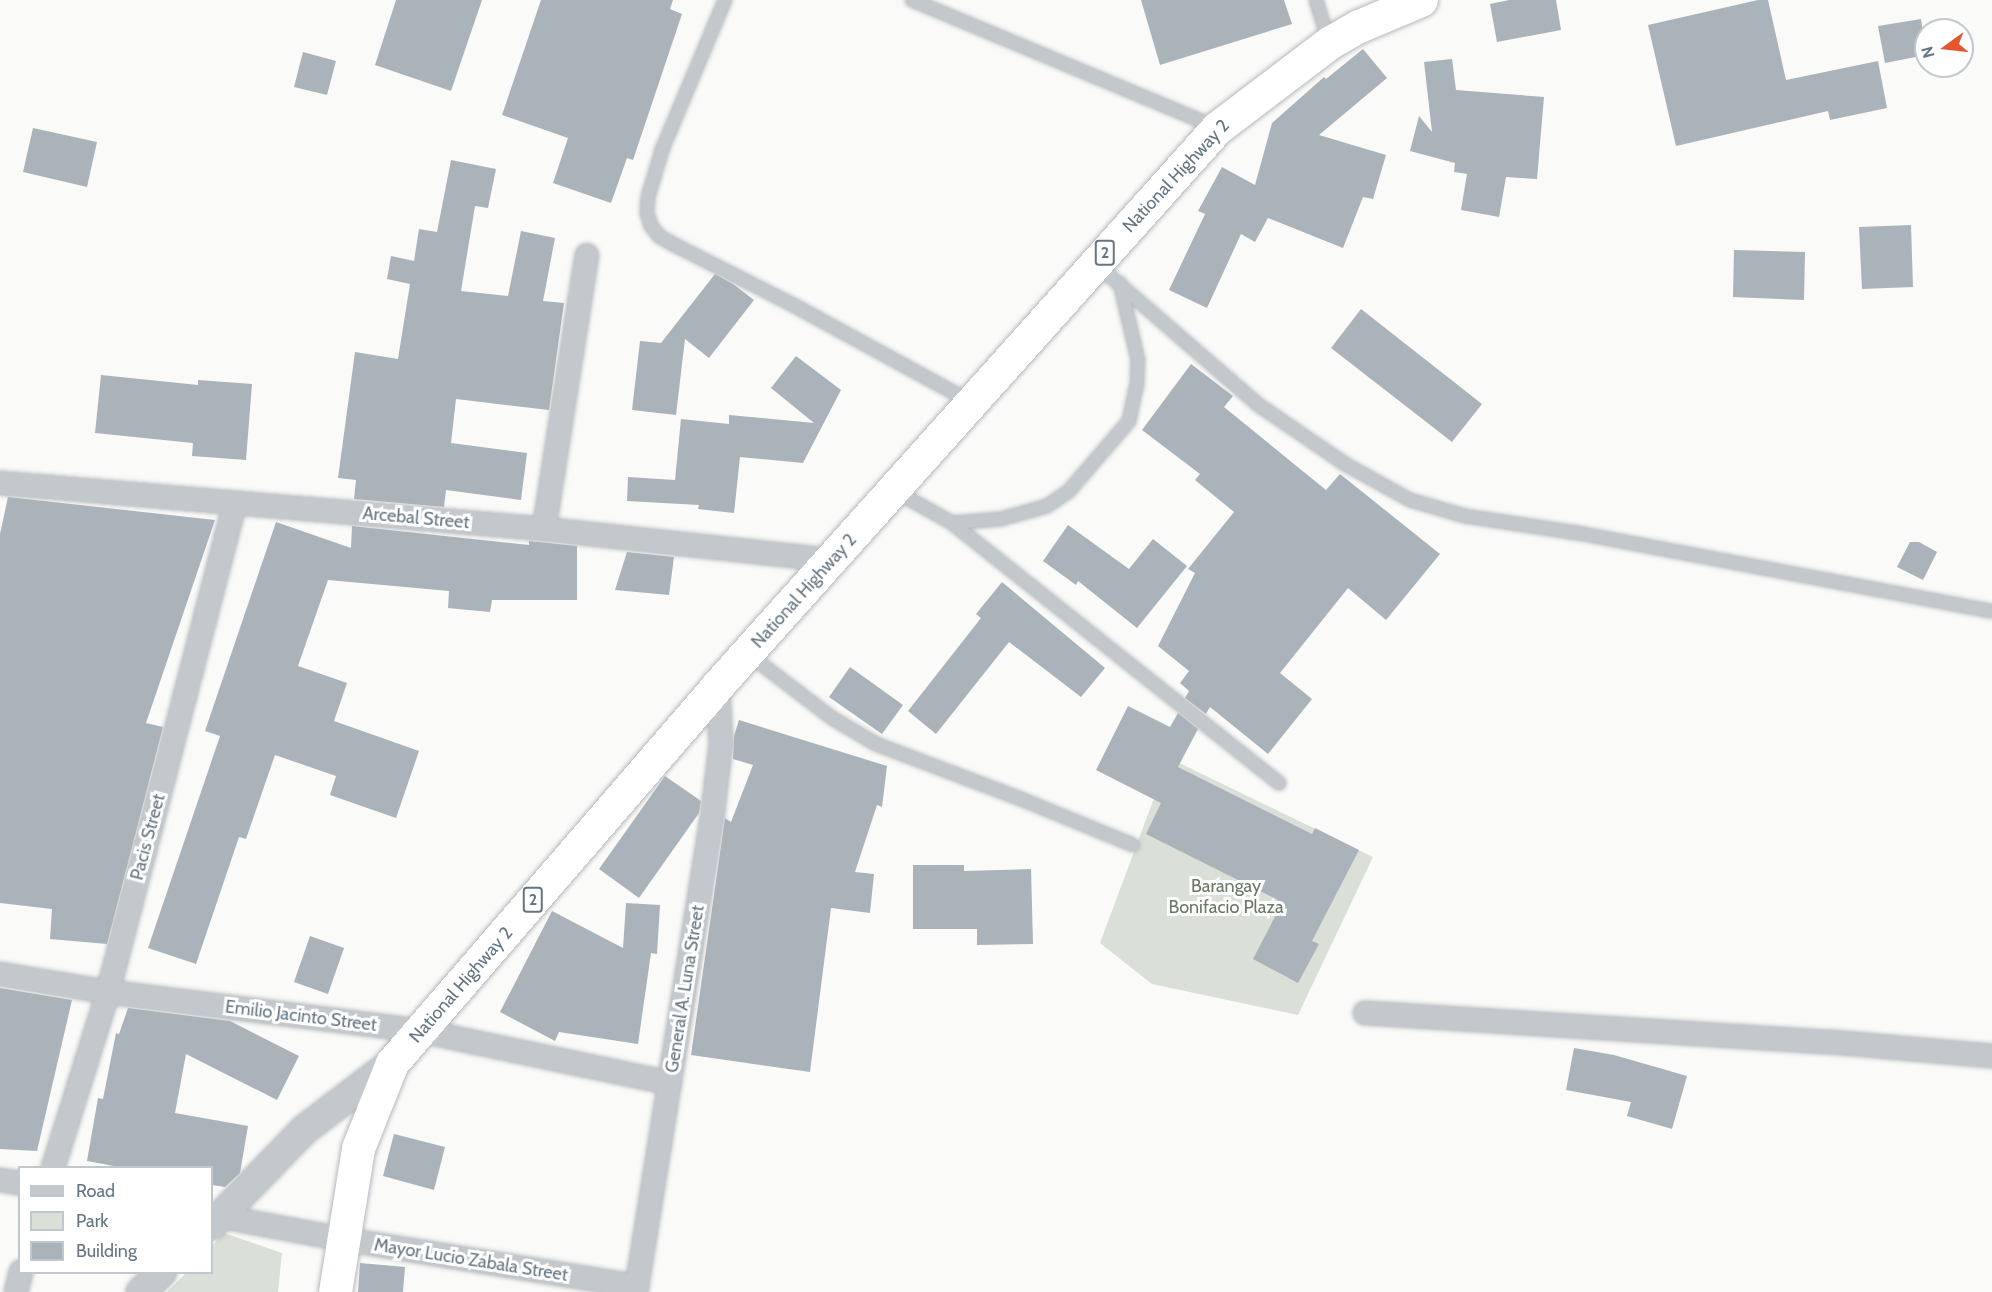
<!DOCTYPE html>
<html>
<head>
<meta charset="utf-8">
<style>
  body { margin:0 }
  #map { position:relative; width:1992px; height:1292px; overflow:hidden; background:#fafaf8; font-family:Cabin,sans-serif }
  div>[style] { position:absolute }
  [style*='--x'] { left:calc(var(--x)*1px); top:calc(var(--y)*1px); width:calc(var(--w)*1px); rotate:calc(var(--a)*1deg) }
  .green>* { inset:0; background:#dadfd7 }
  .building>* { inset:0; background:#aab3b9 }
  .roads { filter:drop-shadow(0 0 2px #b4b9bd) drop-shadow(0 0 2px #b4b9bd) }
  .service>* { height:12px; margin:-6px; padding:0 6px; transform-origin:6px; border-radius:6px; background:#c3c8cc }
  .minor>* { height:22px; margin:-11px; padding:0 11px; transform-origin:11px; border-radius:11px; background:#c3c8cc }
  .tertiary>* { height:28px; margin:-14px; padding:0 14px; transform-origin:14px; border-radius:14px; background:#c3c8cc }
  .trunk>* { height:33px; margin:-16.5px; padding:0 16.5px; transform-origin:16.5px; border-radius:16.5px; background:#fff }
  span { translate:-50% -50%; white-space:nowrap; text-align:center; line-height:1.15; -webkit-text-stroke:6px #fff; paint-order:stroke }
  .shield-label span { padding:2px 4px; background:#fff; border:2px solid; border-radius:4px; -webkit-text-stroke-width:0 }
  .shield-label { font-size:16px; color:#657683; font-weight:700 }
  .street-label { font-size:18px; color:#657683 }
  .park-label { font-size:18px; color:#687a64 }
  .legend { position:absolute; left:18px; top:1166px; width:195px; height:108px; box-sizing:border-box; background:#fff; border:2px solid #c1c8cd; margin:0; padding:8px 10px; list-style:none; font-size:18px; color:#657683 }
  .legend li { display:flex; align-items:center; gap:12px; height:30px }
  .legend b { width:30px; border:2px solid #c1c8cd }
  .north { position:absolute; left:1914px; top:18px; width:60px; height:60px; box-sizing:border-box; background:#fff; border:2px solid #c1c8cd; border-radius:50%; rotate:255deg; font-size:16px; font-weight:700; line-height:24px; text-align:center; color:#657683 }
  .north::after { content:''; display:block; margin:auto; width:21px; height:27px; background:#e4572e; clip-path:polygon(50% 0,100% 100%,50% 72%,0 100%) }
</style>
</head>
<body>
<div id="map">
  <div class="green">
    <i style="clip-path:polygon(1169px 758px,1373px 857px,1298px 1015px,1152px 984px,1100px 943px)"></i>
    <i style="clip-path:polygon(224px 1233px,282px 1253px,278px 1292px,167px 1292px,186px 1273px,212px 1272px,212px 1246px)"></i>
  </div>
  <div class="building">
    <i style="clip-path:polygon(396px 0,482px 0,451px 91px,375px 65px)"></i>
    <i style="clip-path:polygon(541px 0,673px 0,670px 9px,682px 14px,633px 160px,627px 158px,611px 203px,553px 183px,568px 138px,502px 115px)"></i>
    <i style="clip-path:polygon(1141px 0,1284px 0,1292px 24px,1160px 65px)"></i>
    <i style="clip-path:polygon(1509px 0,1556px 0,1561px 30px,1497px 42px,1490px 4px)"></i>
    <i style="clip-path:polygon(1758px 0,1768px 0,1786px 80px,1878px 61px,1887px 108px,1830px 120px,1828px 111px,1676px 146px,1648px 25px)"></i>
    <i style="clip-path:polygon(1921px 19px,1926px 55px,1885px 63px,1878px 26px)"></i>
    <i style="clip-path:polygon(1363px 49px,1387px 78px,1319px 135px,1386px 155px,1373px 199px,1363px 197px,1343px 248px,1268px 218px,1255px 242px,1241px 234px,1207px 308px,1169px 290px,1205px 214px,1198px 211px,1222px 167px,1255px 185px,1272px 123px,1324px 77px,1326px 79px)"></i>
    <i style="clip-path:polygon(303px 52px,336px 61px,327px 95px,294px 87px)"></i>
    <i style="clip-path:polygon(1452px 59px,1456px 90px,1544px 97px,1537px 179px,1506px 177px,1499px 217px,1461px 210px,1467px 174px,1454px 172px,1455px 163px,1410px 151px,1419px 116px,1432px 132px,1424px 62px)"></i>
    <i style="clip-path:polygon(33px 128px,97px 142px,87px 187px,23px 172px)"></i>
    <i style="clip-path:polygon(451px 160px,496px 169px,488px 208px,475px 206px,461px 291px,508px 296px,521px 231px,555px 238px,543px 301px,564px 303px,549px 410px,456px 399px,451px 443px,527px 453px,521px 500px,446px 490px,444px 507px,354px 499px,356px 480px,338px 478px,355px 352px,398px 359px,410px 284px,387px 279px,391px 256px,414px 261px,419px 229px,437px 232px)"></i>
    <i style="clip-path:polygon(1911px 225px,1913px 287px,1862px 289px,1859px 227px)"></i>
    <i style="clip-path:polygon(1734px 250px,1805px 252px,1804px 300px,1733px 297px)"></i>
    <i style="clip-path:polygon(715px 274px,733px 284px,754px 300px,709px 358px,685px 339px,676px 415px,632px 410px,640px 341px,661px 343px)"></i>
    <i style="clip-path:polygon(1361px 309px,1482px 404px,1452px 442px,1331px 348px)"></i>
    <i style="clip-path:polygon(796px 356px,841px 390px,803px 463px,740px 457px,734px 513px,698px 509px,699px 505px,627px 501px,628px 477px,675px 480px,681px 419px,729px 424px,729px 415px,814px 423px,771px 388px)"></i>
    <i style="clip-path:polygon(1191px 364px,1233px 396px,1224px 407px,1326px 490px,1340px 474px,1440px 554px,1386px 620px,1348px 588px,1280px 673px,1312px 699px,1268px 754px,1210px 707px,1206px 714px,1185px 698px,1189px 691px,1180px 683px,1189px 671px,1158px 646px,1195px 573px,1188px 569px,1234px 512px,1195px 480px,1200px 474px,1142px 430px)"></i>
    <i style="clip-path:polygon(101px 375px,198px 385px,198px 380px,252px 384px,246px 460px,192px 456px,193px 443px,95px 433px)"></i>
    <i style="clip-path:polygon(8px 497px,215px 520px,146px 723px,163px 727px,107px 944px,50px 939px,52px 909px,0 903px,0 534px)"></i>
    <i style="clip-path:polygon(276px 522px,351px 548px,352px 526px,529px 545px,529px 541px,577px 546px,577px 600px,492px 600px,490px 612px,448px 608px,449px 591px,328px 580px,298px 666px,347px 683px,334px 721px,419px 751px,396px 818px,330px 795px,336px 776px,275px 755px,246px 839px,239px 837px,196px 964px,148px 948px,220px 736px,205px 731px)"></i>
    <i style="clip-path:polygon(1068px 525px,1129px 569px,1153px 539px,1187px 566px,1137px 628px,1078px 581px,1076px 585px,1043px 561px)"></i>
    <i style="clip-path:polygon(1910px 542px,1919px 542px,1937px 552px,1923px 580px,1897px 567px)"></i>
    <i style="clip-path:polygon(627px 552px,674px 557px,669px 595px,615px 590px)"></i>
    <i style="clip-path:polygon(1002px 582px,1105px 668px,1081px 697px,1009px 642px,936px 734px,908px 711px,981px 618px,976px 614px)"></i>
    <i style="clip-path:polygon(850px 667px,903px 705px,882px 734px,829px 697px)"></i>
    <i style="clip-path:polygon(1128px 706px,1170px 727px,1178px 713px,1198px 729px,1178px 767px,1312px 834px,1315px 828px,1359px 850px,1312px 941px,1319px 944px,1298px 983px,1253px 959px,1279px 909px,1275px 907px,1278px 900px,1146px 834px,1161px 803px,1096px 770px)"></i>
    <i style="clip-path:polygon(739px 720px,887px 766px,882px 807px,877px 805px,855px 872px,874px 874px,870px 913px,831px 908px,810px 1072px,691px 1055px,725px 818px,731px 822px,753px 765px,733px 759px,734px 736px)"></i>
    <i style="clip-path:polygon(665px 776px,701px 801px,699px 813px,639px 898px,599px 869px)"></i>
    <i style="clip-path:polygon(913px 865px,964px 865px,964px 871px,1031px 869px,1033px 944px,977px 945px,977px 929px,913px 929px)"></i>
    <i style="clip-path:polygon(626px 903px,660px 905px,657px 954px,651px 953px,638px 1044px,559px 1032px,555px 1041px,500px 1012px,552px 911px,623px 948px)"></i>
    <i style="clip-path:polygon(310px 936px,344px 948px,328px 994px,294px 982px)"></i>
    <i style="clip-path:polygon(0 988px,72px 1000px,37px 1151px,0 1149px)"></i>
    <i style="clip-path:polygon(128px 1008px,230px 1021px,299px 1056px,277px 1100px,186px 1054px,175px 1113px,248px 1126px,240px 1173px,225px 1187px,212px 1185px,212px 1167px,119px 1167px,87px 1161px,98px 1098px,103px 1099px,116px 1033px,119px 1034px)"></i>
    <i style="clip-path:polygon(1574px 1048px,1614px 1055px,1687px 1076px,1672px 1129px,1627px 1116px,1631px 1102px,1566px 1090px)"></i>
    <i style="clip-path:polygon(394px 1134px,445px 1147px,434px 1190px,383px 1176px)"></i>
    <i style="clip-path:polygon(360px 1263px,405px 1267px,403px 1292px,358px 1292px)"></i>
  </div>
  <div class="roads">
    <div class="service">
      <i style="--x:725;--y:0;--w:163;--a:112.8"></i>
      <i style="--x:662;--y:150;--w:49;--a:106.6"></i>
      <i style="--x:648;--y:197;--w:16;--a:94"></i>
      <i style="--x:647;--y:213;--w:14;--a:73"></i>
      <i style="--x:651;--y:226;--w:13;--a:51"></i>
      <i style="--x:659;--y:236;--w:14;--a:30"></i>
      <i style="--x:671;--y:243;--w:139;--a:26.9"></i>
      <i style="--x:795;--y:306;--w:200;--a:28.6"></i>
      <i style="--x:912;--y:0;--w:329;--a:22.7"></i>
      <i style="--x:1316;--y:0;--w:44;--a:72.8"></i>
      <i style="--x:1097;--y:265;--w:216;--a:40.9"></i>
      <i style="--x:1260;--y:406;--w:103;--a:34.3"></i>
      <i style="--x:1345;--y:464;--w:74;--a:29"></i>
      <i style="--x:1410;--y:500;--w:57;--a:16.2"></i>
      <i style="--x:1465;--y:516;--w:114;--a:8.6"></i>
      <i style="--x:1578;--y:533;--w:421;--a:10.7"></i>
      <i style="--x:895;--y:491;--w:65;--a:29.3"></i>
      <i style="--x:952;--y:523;--w:49;--a:-4.7"></i>
      <i style="--x:1001;--y:519;--w:48;--a:-15.8"></i>
      <i style="--x:1047;--y:506;--w:25;--a:-34"></i>
      <i style="--x:1068;--y:492;--w:94;--a:-49.3"></i>
      <i style="--x:1129;--y:421;--w:39;--a:-78"></i>
      <i style="--x:1137;--y:383;--w:23;--a:-88"></i>
      <i style="--x:1138;--y:360;--w:79;--a:-103.2"></i>
      <i style="--x:952;--y:523;--w:418;--a:38.5"></i>
      <i style="--x:748;--y:654;--w:106;--a:37.3"></i>
      <i style="--x:832;--y:718;--w:51;--a:30.6"></i>
      <i style="--x:876;--y:744;--w:155;--a:20.8"></i>
      <i style="--x:1021;--y:799;--w:121;--a:22.3"></i>
    </div>
    <div class="minor">
      <i style="--x:0;--y:483;--w:546;--a:4.83"></i>
      <i style="--x:544;--y:529;--w:289;--a:6.2"></i>
      <i style="--x:544;--y:529;--w:277;--a:-81.1"></i>
      <i style="--x:0;--y:974;--w:109;--a:9.5"></i>
      <i style="--x:108;--y:992;--w:315;--a:7.1"></i>
      <i style="--x:421;--y:1031;--w:254;--a:11.8"></i>
      <i style="--x:1365;--y:1013;--w:467;--a:3.6"></i>
      <i style="--x:1831;--y:1042;--w:162;--a:5"></i>
      <i style="--x:53;--y:1168;--w:184;--a:-72.6"></i>
      <i style="--x:108;--y:992;--w:505;--a:-75.44"></i>
      <i style="--x:0;--y:1180;--w:20;--a:9"></i>
      <i style="--x:212;--y:1215;--w:132;--a:10.5"></i>
      <i style="--x:342;--y:1239;--w:299;--a:9.1"></i>
      <i style="--x:16;--y:1292;--w:21;--a:-76"></i>
      <i style="--x:636;--y:1292;--w:488;--a:-80.9"></i>
      <i style="--x:713;--y:810;--w:66;--a:-83.1"></i>
      <i style="--x:721;--y:744;--w:59;--a:-92.9"></i>
    </div>
    <div class="tertiary">
      <i style="--x:212;--y:1225;--w:132;--a:-45.9"></i>
      <i style="--x:304;--y:1130;--w:111;--a:-37.3"></i>
      <i style="--x:141;--y:1292;--w:29;--a:-44"></i>
    </div>
    <div class="trunk">
      <i style="--x:335;--y:1292;--w:146;--a:-80.9"></i>
      <i style="--x:358;--y:1148;--w:92;--a:-68.2"></i>
      <i style="--x:392;--y:1063;--w:499;--a:-49.2"></i>
      <i style="--x:718;--y:685;--w:748;--a:-48.14"></i>
      <i style="--x:1217;--y:128;--w:141;--a:-37.2"></i>
      <i style="--x:1329;--y:43;--w:34;--a:-30"></i>
      <i style="--x:1359;--y:26;--w:67;--a:-22.8"></i>
    </div>
  </div>
  <div class="shield-label">
    <span style="left:1105px;top:253px">2</span>
    <span style="left:533px;top:900px">2</span>
  </div>
  <div class="street-label">
    <span style="left:1176px;top:176px;rotate:-47deg">National Highway 2</span>
    <span style="left:416px;top:518px;rotate:5deg">Arcebal Street</span>
    <span style="left:804px;top:591px;rotate:-48deg">National Highway 2</span>
    <span style="left:148px;top:837px;rotate:-75deg">Pacis Street</span>
    <span style="left:461px;top:985px;rotate:-49deg">National Highway 2</span>
    <span style="left:685px;top:989px;rotate:-81deg">General A. Luna Street</span>
    <span style="left:301px;top:1016px;rotate:7deg">Emilio Jacinto Street</span>
    <span style="left:471px;top:1260px;rotate:9deg">Mayor Lucio Zabala Street</span>
  </div>
  <div class="park-label">
    <span style="left:1226px;top:897px">Barangay<br>Bonifacio Plaza</span>
  </div>
  <ul class="legend">
  <li><b style="height:8px;background:#c3c8cc"></b>Road</li>
  <li><b style="height:16px;background:#dadfd7"></b>Park</li>
  <li><b style="height:16px;background:#aab3b9"></b>Building</li>
  </ul>
  <div class="north">N</div>
</div>
</body>
</html>
